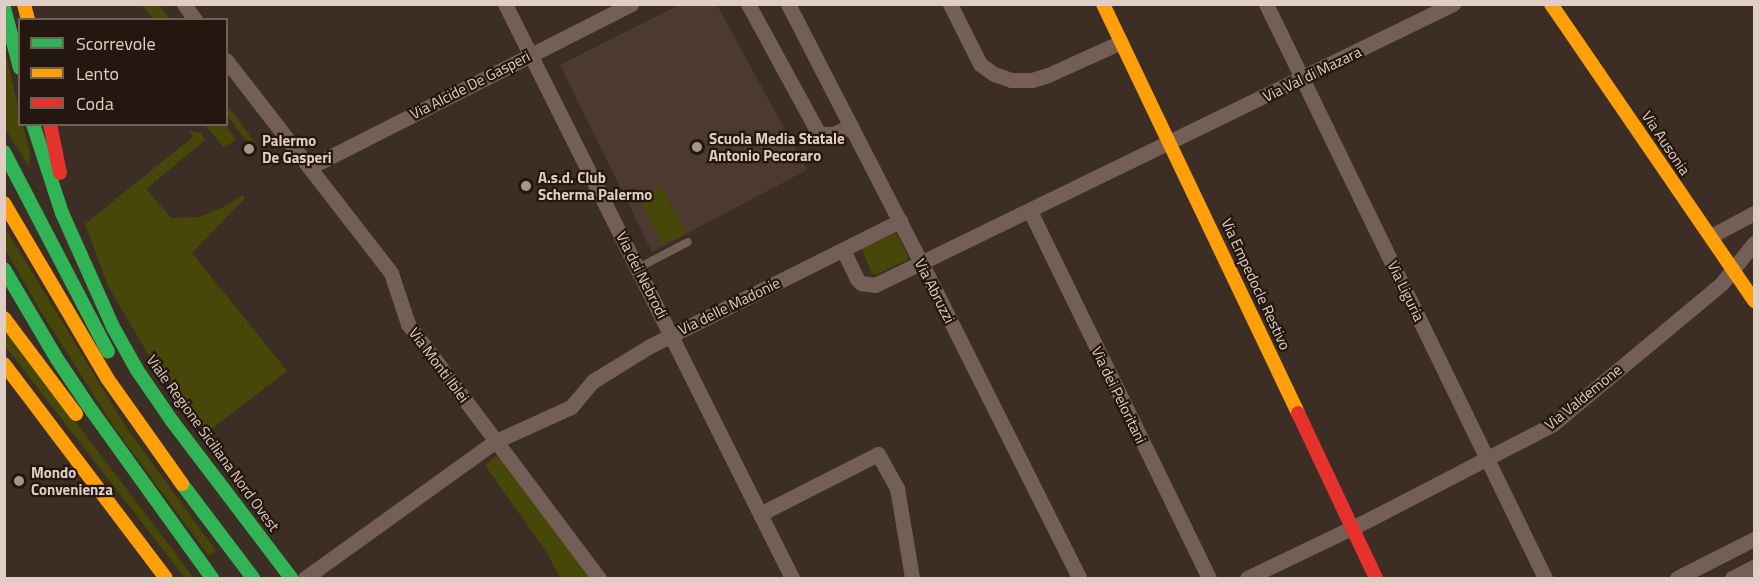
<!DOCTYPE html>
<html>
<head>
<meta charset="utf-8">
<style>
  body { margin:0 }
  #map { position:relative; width:1759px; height:583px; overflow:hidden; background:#3d2e25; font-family:"Titillium Web",sans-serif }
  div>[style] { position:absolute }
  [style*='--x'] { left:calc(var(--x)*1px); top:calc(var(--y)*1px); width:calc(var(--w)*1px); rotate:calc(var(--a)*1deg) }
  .education>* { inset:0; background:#4c3a31 }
  .green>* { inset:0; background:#474709 }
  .lane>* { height:8px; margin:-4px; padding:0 4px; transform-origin:4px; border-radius:4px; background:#735f56 }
  .street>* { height:15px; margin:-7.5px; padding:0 7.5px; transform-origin:7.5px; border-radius:7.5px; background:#735f56 }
  .fast>* { height:14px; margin:-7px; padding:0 7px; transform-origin:7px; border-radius:7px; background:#30b455 }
  .slow>* { height:14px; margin:-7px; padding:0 7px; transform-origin:7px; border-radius:7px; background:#ff9f0a }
  .jam>* { height:14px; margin:-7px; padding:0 7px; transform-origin:7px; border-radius:7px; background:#e5322d }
  .dots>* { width:16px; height:16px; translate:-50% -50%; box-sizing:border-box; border:3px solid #241710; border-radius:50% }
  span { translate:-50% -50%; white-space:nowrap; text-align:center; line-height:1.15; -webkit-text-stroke:4.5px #241710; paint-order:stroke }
  .street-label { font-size:15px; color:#e0cdc3 }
  .poi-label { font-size:15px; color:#e0cdc3; font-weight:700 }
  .left { translate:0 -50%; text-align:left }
  .frame { position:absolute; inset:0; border:6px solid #e0cdc3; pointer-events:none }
  .legend { position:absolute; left:18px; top:18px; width:210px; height:108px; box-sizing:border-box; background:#241710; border:2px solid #6f6058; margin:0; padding:8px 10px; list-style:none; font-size:18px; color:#e0cdc3 }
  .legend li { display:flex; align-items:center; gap:12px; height:30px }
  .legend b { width:30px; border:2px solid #6f6058 }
</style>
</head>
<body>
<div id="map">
  <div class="education">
    <i style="clip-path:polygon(679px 5px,717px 5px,807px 170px,652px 252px,560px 65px)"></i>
  </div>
  <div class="green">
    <i style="clip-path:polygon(141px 5px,159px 5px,170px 19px,154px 19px)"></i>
    <i style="clip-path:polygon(4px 47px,19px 110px,20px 124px,23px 125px,30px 153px,29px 167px,5px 128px)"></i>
    <i style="clip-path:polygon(227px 105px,257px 145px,247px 154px,247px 142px,227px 115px)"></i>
    <i style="clip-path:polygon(205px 125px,225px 125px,236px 139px,224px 148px)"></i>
    <i style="clip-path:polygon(189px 131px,201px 133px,205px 140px,146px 189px,171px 218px,199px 217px,224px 207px,243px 195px,245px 198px,192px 253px,287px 371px,205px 434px,148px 354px,108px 286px,85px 224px,193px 137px)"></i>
    <i style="clip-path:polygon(663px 187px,686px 234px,663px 245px,640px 198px)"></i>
    <i style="clip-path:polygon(4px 226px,126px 427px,216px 551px,209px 556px,116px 430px,40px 310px,5px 249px)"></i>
    <i style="clip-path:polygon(894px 233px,898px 236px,908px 256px,907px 260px,875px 275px,872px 274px,862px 249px)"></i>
    <i style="clip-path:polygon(4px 327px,194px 578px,185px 578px,5px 346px)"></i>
    <i style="clip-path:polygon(496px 456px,501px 461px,504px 461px,594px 578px,560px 578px,547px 553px,485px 465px)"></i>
  </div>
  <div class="lane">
    <i style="--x:638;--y:268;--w:56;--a:-27.5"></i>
  </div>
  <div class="street">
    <i style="--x:184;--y:4;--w:19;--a:55"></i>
    <i style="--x:505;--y:4;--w:642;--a:63.43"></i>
    <i style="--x:748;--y:4;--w:148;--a:61.4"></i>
    <i style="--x:819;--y:134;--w:14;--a:0"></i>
    <i style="--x:833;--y:134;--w:20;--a:-24"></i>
    <i style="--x:788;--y:4;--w:306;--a:62.8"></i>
    <i style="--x:928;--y:276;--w:338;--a:63.4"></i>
    <i style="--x:950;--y:4;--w:67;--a:63.4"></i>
    <i style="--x:980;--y:64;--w:17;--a:36"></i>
    <i style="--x:994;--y:74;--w:18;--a:19"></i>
    <i style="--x:1011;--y:80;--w:21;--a:0"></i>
    <i style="--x:1032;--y:80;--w:17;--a:-17"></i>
    <i style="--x:1048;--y:75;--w:80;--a:-24.3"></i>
    <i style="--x:1266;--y:4;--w:638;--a:64.08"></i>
    <i style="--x:226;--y:60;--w:269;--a:52.2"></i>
    <i style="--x:391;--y:273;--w:54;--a:71.6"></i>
    <i style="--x:408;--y:324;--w:318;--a:53.1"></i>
    <i style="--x:310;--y:167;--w:360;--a:-26.9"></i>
    <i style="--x:1030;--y:211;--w:408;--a:64"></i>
    <i style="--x:1711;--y:236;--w:49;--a:-28.1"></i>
    <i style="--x:843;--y:250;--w:32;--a:64"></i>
    <i style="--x:857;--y:279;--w:6;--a:45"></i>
    <i style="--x:861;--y:283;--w:14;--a:8"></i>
    <i style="--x:875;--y:285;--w:643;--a:-25.93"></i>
    <i style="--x:760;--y:514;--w:132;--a:-27"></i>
    <i style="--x:878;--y:454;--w:39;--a:61"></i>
    <i style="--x:897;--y:488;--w:91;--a:80.5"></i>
    <i style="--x:305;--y:578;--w:235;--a:-35.7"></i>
    <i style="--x:496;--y:441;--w:82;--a:-24.4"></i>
    <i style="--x:571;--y:407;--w:34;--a:-50"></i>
    <i style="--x:593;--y:381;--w:67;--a:-31.6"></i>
    <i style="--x:650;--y:346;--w:280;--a:-26.6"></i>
    <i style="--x:1247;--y:578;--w:136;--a:-25.6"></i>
    <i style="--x:1370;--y:519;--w:206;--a:-27.4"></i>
    <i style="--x:1553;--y:424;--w:220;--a:-39.8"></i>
    <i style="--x:1722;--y:283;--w:51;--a:-51.3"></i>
    <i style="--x:1677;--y:578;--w:86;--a:-26.9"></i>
    <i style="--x:1732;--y:578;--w:25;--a:-27"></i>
  </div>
  <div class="fast">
    <i style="--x:4;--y:8;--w:62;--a:75.1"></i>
    <i style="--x:33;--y:124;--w:94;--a:72"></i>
    <i style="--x:62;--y:213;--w:125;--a:65.9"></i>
    <i style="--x:113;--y:327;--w:49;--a:60.8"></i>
    <i style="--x:137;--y:370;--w:62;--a:55.5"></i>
    <i style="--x:172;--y:421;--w:197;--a:52.8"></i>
    <i style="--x:4;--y:152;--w:225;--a:62.5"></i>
    <i style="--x:4;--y:269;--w:104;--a:59.5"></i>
    <i style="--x:57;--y:359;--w:63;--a:56.1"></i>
    <i style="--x:92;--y:411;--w:206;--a:54.3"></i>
    <i style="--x:182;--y:484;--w:118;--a:52.9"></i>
  </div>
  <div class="slow">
    <i style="--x:24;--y:4;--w:16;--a:76"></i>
    <i style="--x:1103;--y:4;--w:453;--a:64.5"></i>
    <i style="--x:1551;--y:4;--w:360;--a:55.6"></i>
    <i style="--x:4;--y:203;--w:203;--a:59.5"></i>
    <i style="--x:107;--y:378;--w:130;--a:54.7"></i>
    <i style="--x:4;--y:318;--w:120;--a:53.1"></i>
    <i style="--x:4;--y:364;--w:268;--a:52.9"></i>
  </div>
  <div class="jam">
    <i style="--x:50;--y:124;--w:50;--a:78.5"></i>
    <i style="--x:1298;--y:413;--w:183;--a:64.7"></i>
  </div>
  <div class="dots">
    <i style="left:697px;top:147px;background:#a7958c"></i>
    <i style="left:249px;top:149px;background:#a7958c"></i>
    <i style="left:526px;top:186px;background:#a7958c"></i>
    <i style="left:19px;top:481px;background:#a7958c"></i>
  </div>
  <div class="street-label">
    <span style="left:1312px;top:74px;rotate:-26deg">Via Val di Mazara</span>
    <span style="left:470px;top:85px;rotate:-27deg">Via Alcide De Gasperi</span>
    <span style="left:1666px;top:143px;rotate:56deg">Via Ausonia</span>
    <span style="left:642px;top:275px;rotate:63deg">Via dei Nebrodi</span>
    <span style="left:1256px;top:284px;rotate:65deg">Via Empedocle Restivo</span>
    <span style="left:935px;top:291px;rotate:63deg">Via Abruzzi</span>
    <span style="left:1406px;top:291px;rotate:64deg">Via Liguria</span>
    <span style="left:729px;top:306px;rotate:-26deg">Via delle Madonie</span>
    <span style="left:439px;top:365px;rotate:53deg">Via Monti Iblei</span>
    <span style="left:1119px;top:395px;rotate:64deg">Via dei Peloritani</span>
    <span style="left:1583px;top:397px;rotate:-39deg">Via Valdemone</span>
    <span style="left:213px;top:443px;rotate:54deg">Viale Regione Siciliana Nord Ovest</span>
  </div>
  <div class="poi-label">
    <span class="left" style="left:709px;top:147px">Scuola Media Statale<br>Antonio Pecoraro</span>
    <span class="left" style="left:262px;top:149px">Palermo<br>De Gasperi</span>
    <span class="left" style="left:538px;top:186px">A.s.d. Club<br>Scherma Palermo</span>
    <span class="left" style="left:31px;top:481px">Mondo<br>Convenienza</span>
  </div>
  <div class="frame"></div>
  <ul class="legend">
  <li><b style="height:8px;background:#30b455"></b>Scorrevole</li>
  <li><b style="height:8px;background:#ff9f0a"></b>Lento</li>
  <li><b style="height:8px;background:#e5322d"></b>Coda</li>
  </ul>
</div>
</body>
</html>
